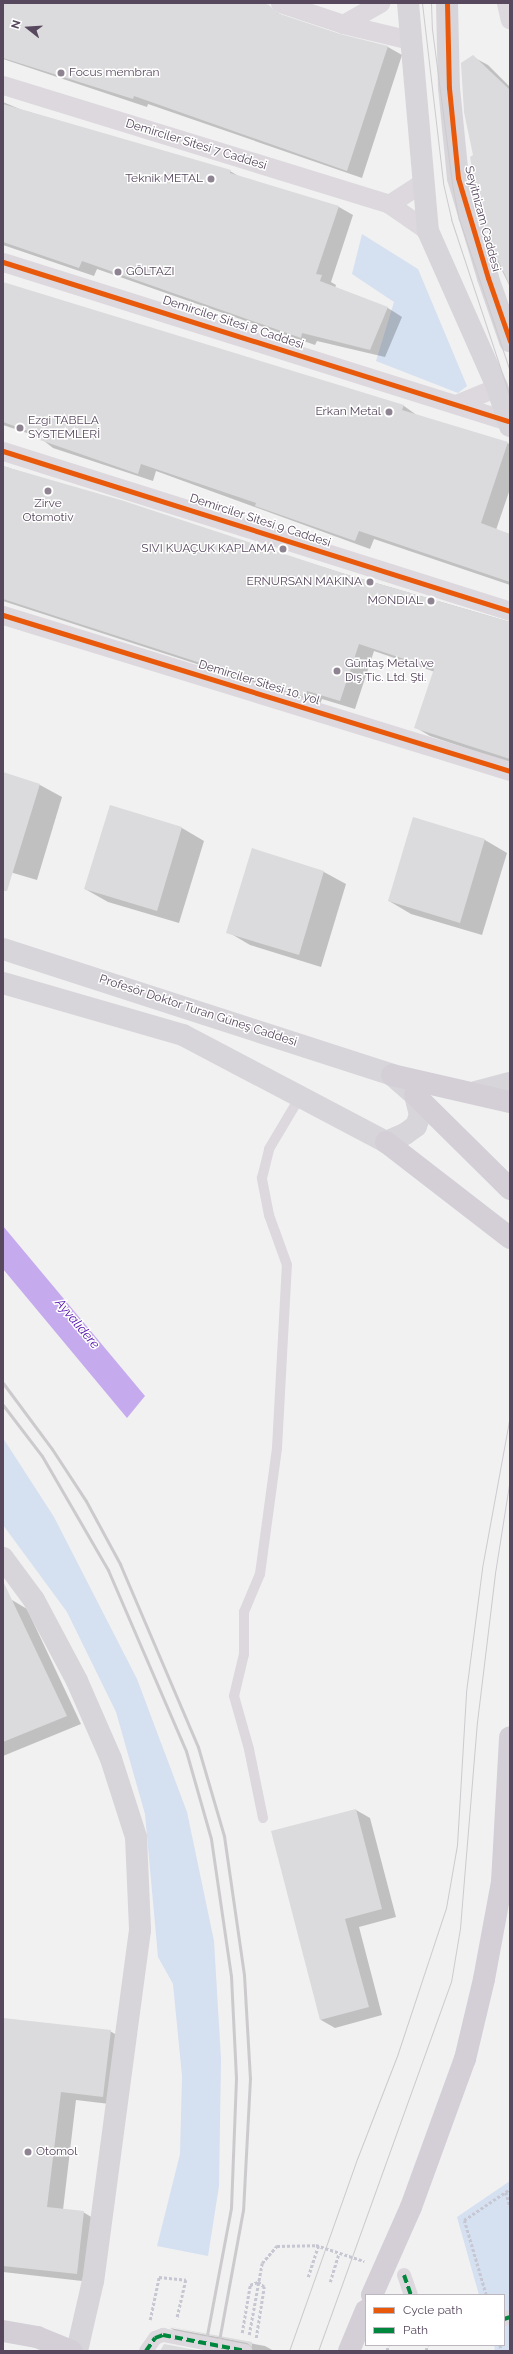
<!DOCTYPE html>
<html>
<head>
<meta charset="utf-8">
<style>
  body { margin:0 }
  #map { position:relative; width:513px; height:2354px; overflow:hidden; background:#f1f1f1; font-family:Raleway,sans-serif }
  div>[style] { position:absolute }
  [style*='--x'] { left:calc(var(--x)*1px); top:calc(var(--y)*1px); width:calc(var(--w)*1px); rotate:calc(var(--a)*1deg) }
  .green>* { inset:0; background:#d5e0f0 }
  .water>* { inset:0; background:#c6aaee }
  .shadow>* { inset:0; background:#0003 }
  .building>* { inset:0; background:#dbdadc }
  .path>* { height:2.5px; margin-top:-1.25px; transform-origin:0; background:repeating-linear-gradient(90deg,#c6c7d2 0 3px,transparent 0 5px) }
  .service>* { height:10px; margin:-5px; padding:0 5px; transform-origin:5px; border-radius:5px; background:#dcd8dd }
  .pedestrian>* { height:14px; margin:-7px; padding:0 7px; transform-origin:7px; border-radius:7px; background:#dcd8dd }
  .minor>* { height:19px; margin:-9.5px; padding:0 9.5px; transform-origin:9.5px; border-radius:9.5px; background:#dcd8dd }
  .secondary>* { height:22px; margin:-11px; padding:0 11px; transform-origin:11px; border-radius:11px; background:#d8d5da }
  .primary>* { height:22px; margin:-11px; padding:0 11px; transform-origin:11px; border-radius:11px; background:#d4cfd7 }
  .tram>* { height:1px; margin:-0.5px; padding:0 0.5px; transform-origin:0.5px; border-radius:0.5px; background:#cccacd }
  .rail>* { height:3px; margin:-1.5px; padding:0 1.5px; transform-origin:1.5px; border-radius:1.5px; background:#cccacd }
  .pedestrian-bridge>* { height:14px; margin:-7px; padding:0 7px; transform-origin:7px; border-radius:7px; background:#dcd8dd }
  .quiet>* { height:4px; margin-top:-2px; transform-origin:0; background:repeating-linear-gradient(90deg,#00873e 0 8px,transparent 0 12px) }
  .cycleway>* { height:5px; margin:-2.5px; padding:0 2.5px; transform-origin:2.5px; border-radius:2.5px; background:#e8590c }
  .dots>* { width:11px; height:11px; translate:-50% -50%; box-sizing:border-box; border:2px solid #fff; border-radius:50% }
  span { translate:-50% -50%; white-space:nowrap; text-align:center; line-height:1.15; -webkit-text-stroke:3px #fff; paint-order:stroke }
  .poi-label { font-size:12px; color:#57485e }
  .left { translate:0 -50%; text-align:left }
  .right { translate:-100% -50%; text-align:right }
  .street-label { font-size:12px; color:#57485e }
  .water-label { font-size:13px; color:#500bad; font-style:italic }
  .frame { position:absolute; inset:0; border:4px solid #57485e; pointer-events:none }
  .legend { position:absolute; left:365px; top:2294px; width:140px; height:52px; box-sizing:border-box; background:#fff; border:1px solid #bcb6bf; margin:0; padding:5px 7px; list-style:none; font-size:12px; color:#57485e }
  .legend li { display:flex; align-items:center; gap:8px; height:20px }
  .legend b { width:20px; border:1px solid #bcb6bf }
  .north { position:absolute; left:8px; top:8px; width:40px; height:40px; -webkit-text-stroke:3px #fff; paint-order:stroke; rotate:287deg; font-size:11px; font-weight:700; line-height:16px; text-align:center; color:#57485e }
  .north::after { content:''; display:block; margin:auto; width:14px; height:18px; background:#57485e; clip-path:polygon(50% 0,100% 100%,50% 72%,0 100%) }
</style>
</head>
<body>
<div id="map">
  <div class="green">
    <i style="clip-path:polygon(362px 234px,418px 269px,467px 386px,458px 393px,376px 361px,394px 302px,352px 274px)"></i>
    <i style="clip-path:polygon(3px 1438px,54px 1517px,137px 1679px,187px 1812px,214px 1941px,221px 2059px,219px 2186px,208px 2256px,157px 2246px,180px 2154px,182px 2076px,173px 1984px,158px 1957px,145px 1814px,116px 1712px,67px 1612px,3px 1525px)"></i>
    <i style="clip-path:polygon(510px 2181px,510px 2351px,495px 2351px,494px 2345px,504px 2345px,504px 2295px,479px 2295px,457px 2217px)"></i>
  </div>
  <div class="water">
    <i style="clip-path:polygon(3px 1226px,145px 1396px,127px 1418px,3px 1269px)"></i>
  </div>
  <div class="shadow">
    <i style="clip-path:polygon(3px 3px,259px 3px,287px 18px,339px 35px,388px 47px,402px 55px,362px 178px,148px 104px,147px 107px,3px 59px)"></i>
    <i style="clip-path:polygon(473px 57px,488px 65px,510px 87px,510px 287px,495px 256px,478px 199px,474px 156px)"></i>
    <i style="clip-path:polygon(3px 102px,22px 110px,230px 171px,240px 177px,339px 207px,353px 215px,331px 282px,336px 285px,335px 288px,388px 308px,402px 317px,385px 357px,317px 341px,315px 345px,97px 269px,94px 276px,3px 245px)"></i>
    <i style="clip-path:polygon(3px 283px,404px 406px,418px 416px,510px 444px,510px 489px,496px 530px,510px 535px,510px 585px,374px 539px,370px 549px,156px 471px,153px 481px,53px 448px,39px 437px,3px 425px)"></i>
    <i style="clip-path:polygon(3px 466px,345px 574px,510px 622px,510px 763px,430px 736px,415px 727px,435px 672px,374px 651px,355px 709px,322px 699px,320px 704px,3px 601px)"></i>
    <i style="clip-path:polygon(3px 773px,40px 785px,62px 797px,37px 880px,3px 870px)"></i>
    <i style="clip-path:polygon(111px 806px,182px 828px,204px 841px,179px 923px,108px 902px,85px 889px)"></i>
    <i style="clip-path:polygon(414px 818px,485px 840px,507px 853px,482px 935px,411px 914px,389px 901px)"></i>
    <i style="clip-path:polygon(253px 850px,324px 872px,346px 884px,321px 967px,250px 945px,228px 932px)"></i>
    <i style="clip-path:polygon(12px 1600px,27px 1609px,81px 1724px,3px 1756px,3px 1605px)"></i>
    <i style="clip-path:polygon(356px 1810px,370px 1818px,396px 1917px,359px 1927px,382px 2015px,335px 2028px,321px 2020px)"></i>
    <i style="clip-path:polygon(3px 2019px,110px 2031px,125px 2040px,118px 2105px,76px 2100px,63px 2210px,83px 2212px,98px 2221px,91px 2282px,3px 2272px)"></i>
    <i style="clip-path:polygon(170px 2328px,265px 2346px,274px 2351px,254px 2351px,181px 2334px)"></i>
  </div>
  <div class="building">
    <i style="clip-path:polygon(3px 3px,263px 3px,269px 5px,277px 13px,340px 34px,388px 46px,347px 171px,134px 96px,133px 99px,3px 58px)"></i>
    <i style="clip-path:polygon(473px 55px,510px 90px,510px 286px,491px 245px,477px 199px,470px 157px,473px 155px,464px 112px,461px 63px)"></i>
    <i style="clip-path:polygon(3px 104px,231px 170px,230px 173px,339px 206px,316px 274px,322px 275px,320px 281px,388px 307px,370px 350px,302px 333px,301px 338px,82px 261px,79px 268px,3px 242px)"></i>
    <i style="clip-path:polygon(3px 282px,404px 405px,402px 410px,508px 442px,481px 523px,510px 534px,510px 582px,359px 531px,355px 541px,255px 506px,256px 503px,141px 464px,138px 474px,37px 439px,39px 435px,3px 422px)"></i>
    <i style="clip-path:polygon(3px 466px,124px 501px,345px 574px,510px 622px,510px 759px,414px 728px,434px 669px,359px 644px,340px 701px,307px 691px,305px 697px,3px 599px)"></i>
    <i style="clip-path:polygon(3px 772px,40px 784px,7px 891px,3px 891px)"></i>
    <i style="clip-path:polygon(110px 805px,182px 827px,157px 911px,84px 889px)"></i>
    <i style="clip-path:polygon(413px 817px,485px 839px,460px 923px,388px 901px)"></i>
    <i style="clip-path:polygon(252px 848px,324px 871px,299px 955px,226px 933px)"></i>
    <i style="clip-path:polygon(3px 1581px,67px 1716px,3px 1742px)"></i>
    <i style="clip-path:polygon(356px 1809px,382px 1909px,345px 1919px,369px 2007px,320px 2020px,271px 1831px)"></i>
    <i style="clip-path:polygon(3px 2018px,111px 2030px,103px 2097px,61px 2092px,47px 2207px,84px 2211px,77px 2274px,3px 2266px)"></i>
    <i style="clip-path:polygon(165px 2326px,252px 2342px,252px 2347px,247px 2343px)"></i>
    <i style="clip-path:polygon(164px 2344px,201px 2351px,160px 2351px)"></i>
  </div>
  <div class="path">
    <i style="--x:506;--y:2192;--w:15;--a:74"></i>
    <i style="--x:308;--y:2277;--w:33;--a:-72"></i>
    <i style="--x:330;--y:2282;--w:30;--a:-73"></i>
    <i style="--x:486;--y:2295;--w:78;--a:-106.3"></i>
    <i style="--x:464;--y:2220;--w:55;--a:-34"></i>
    <i style="--x:150;--y:2320;--w:44;--a:-78.2"></i>
    <i style="--x:159;--y:2277;--w:27;--a:6"></i>
    <i style="--x:186;--y:2280;--w:40;--a:103"></i>
    <i style="--x:242;--y:2333;--w:49;--a:-80.5"></i>
    <i style="--x:250;--y:2285;--w:9;--a:-21"></i>
    <i style="--x:249;--y:2335;--w:73;--a:-79.8"></i>
    <i style="--x:262;--y:2263;--w:23;--a:-49"></i>
    <i style="--x:277;--y:2246;--w:39;--a:-1"></i>
    <i style="--x:316;--y:2245;--w:51;--a:18.4"></i>
    <i style="--x:256;--y:2338;--w:52;--a:-81.1"></i>
    <i style="--x:264;--y:2287;--w:8;--a:-140"></i>
    <i style="--x:500;--y:2345;--w:6;--a:72"></i>
    <i style="--x:387;--y:2351;--w:6;--a:-81"></i>
    <i style="--x:426;--y:2351;--w:6;--a:-81"></i>
  </div>
  <div class="service">
    <i style="--x:263;--y:1818;--w:70;--a:-101.5"></i>
    <i style="--x:249;--y:1749;--w:55;--a:-105.8"></i>
    <i style="--x:234;--y:1696;--w:43;--a:-76.6"></i>
    <i style="--x:244;--y:1654;--w:42;--a:-90"></i>
    <i style="--x:244;--y:1612;--w:41;--a:-67.2"></i>
    <i style="--x:260;--y:1574;--w:127;--a:-82.3"></i>
    <i style="--x:277;--y:1448;--w:183;--a:-86.9"></i>
    <i style="--x:287;--y:1265;--w:53;--a:-109.8"></i>
    <i style="--x:269;--y:1215;--w:38;--a:-101"></i>
    <i style="--x:262;--y:1178;--w:30;--a:-76"></i>
    <i style="--x:269;--y:1149;--w:63;--a:-59.3"></i>
  </div>
  <div class="pedestrian">
    <i style="--x:404;--y:2275;--w:21;--a:71"></i>
    <i style="--x:504;--y:2319;--w:6;--a:-18"></i>
  </div>
  <div class="minor">
    <i style="--x:280;--y:3;--w:66;--a:18.4"></i>
    <i style="--x:343;--y:24;--w:69;--a:13.4"></i>
    <i style="--x:506;--y:3;--w:17;--a:77"></i>
    <i style="--x:343;--y:24;--w:43;--a:-29.6"></i>
    <i style="--x:3;--y:85;--w:404;--a:17.1"></i>
    <i style="--x:389;--y:204;--w:47;--a:34.7"></i>
    <i style="--x:389;--y:204;--w:40;--a:-32.9"></i>
    <i style="--x:3;--y:262;--w:529;--a:17.48"></i>
    <i style="--x:456;--y:404;--w:44;--a:-22.5"></i>
    <i style="--x:3;--y:451;--w:532;--a:17.51"></i>
    <i style="--x:3;--y:615;--w:530;--a:17.1"></i>
  </div>
  <div class="secondary">
    <i style="--x:408;--y:3;--w:229;--a:85"></i>
    <i style="--x:428;--y:231;--w:171;--a:66.1"></i>
    <i style="--x:497;--y:387;--w:41;--a:71.6"></i>
    <i style="--x:447;--y:3;--w:85;--a:88.7"></i>
    <i style="--x:449;--y:88;--w:90;--a:84.3"></i>
    <i style="--x:458;--y:178;--w:104;--a:73.3"></i>
    <i style="--x:488;--y:278;--w:67;--a:70.8"></i>
    <i style="--x:3;--y:949;--w:409;--a:17.9"></i>
    <i style="--x:392;--y:1075;--w:30;--a:41"></i>
    <i style="--x:415;--y:1095;--w:21;--a:76"></i>
    <i style="--x:420;--y:1115;--w:12;--a:110"></i>
    <i style="--x:416;--y:1126;--w:14;--a:144"></i>
    <i style="--x:405;--y:1134;--w:21;--a:157"></i>
    <i style="--x:386;--y:1142;--w:229;--a:-152.2"></i>
    <i style="--x:183;--y:1035;--w:187;--a:-163.9"></i>
    <i style="--x:476;--y:1092;--w:35;--a:-15"></i>
    <i style="--x:3;--y:1558;--w:52;--a:53.6"></i>
    <i style="--x:34;--y:1600;--w:92;--a:62"></i>
    <i style="--x:77;--y:1681;--w:85;--a:66.4"></i>
    <i style="--x:111;--y:1759;--w:82;--a:72.2"></i>
    <i style="--x:136;--y:1837;--w:93;--a:87.5"></i>
    <i style="--x:140;--y:1930;--w:354;--a:97.6"></i>
    <i style="--x:93;--y:2281;--w:72;--a:102.9"></i>
  </div>
  <div class="primary">
    <i style="--x:392;--y:1075;--w:121;--a:12.9"></i>
    <i style="--x:415;--y:1095;--w:134;--a:44.7"></i>
    <i style="--x:386;--y:1142;--w:157;--a:37.7"></i>
    <i style="--x:372;--y:2295;--w:96;--a:-66.1"></i>
    <i style="--x:411;--y:2207;--w:158;--a:-70"></i>
    <i style="--x:465;--y:2059;--w:82;--a:-76.6"></i>
    <i style="--x:484;--y:1979;--w:99;--a:-79.5"></i>
    <i style="--x:502;--y:1882;--w:145;--a:-86.8"></i>
    <i style="--x:3;--y:2331;--w:35;--a:10"></i>
    <i style="--x:37;--y:2337;--w:37;--a:22"></i>
    <i style="--x:349;--y:2351;--w:44;--a:-67.5"></i>
  </div>
  <div class="tram">
    <i style="--x:422;--y:3;--w:181;--a:83.3"></i>
    <i style="--x:443;--y:183;--w:37;--a:77"></i>
    <i style="--x:451;--y:219;--w:188;--a:71.7"></i>
    <i style="--x:431;--y:3;--w:26;--a:88"></i>
    <i style="--x:432;--y:29;--w:156;--a:82.6"></i>
    <i style="--x:452;--y:184;--w:36;--a:79"></i>
    <i style="--x:459;--y:219;--w:160;--a:71.5"></i>
    <i style="--x:289;--y:2351;--w:204;--a:-70.5"></i>
    <i style="--x:357;--y:2159;--w:110;--a:-68.8"></i>
    <i style="--x:397;--y:2056;--w:156;--a:-71.7"></i>
    <i style="--x:446;--y:1908;--w:64;--a:-80.1"></i>
    <i style="--x:457;--y:1845;--w:153;--a:-86.6"></i>
    <i style="--x:466;--y:1692;--w:125;--a:-82.6"></i>
    <i style="--x:482;--y:1568;--w:156;--a:-79.6"></i>
    <i style="--x:318;--y:2351;--w:392;--a:-70.2"></i>
    <i style="--x:451;--y:1982;--w:55;--a:-80.5"></i>
    <i style="--x:460;--y:1928;--w:207;--a:-85.3"></i>
    <i style="--x:477;--y:1722;--w:150;--a:-83.1"></i>
    <i style="--x:495;--y:1573;--w:96;--a:-81"></i>
  </div>
  <div class="rail">
    <i style="--x:3;--y:1383;--w:82;--a:53.4"></i>
    <i style="--x:52;--y:1449;--w:62;--a:56.8"></i>
    <i style="--x:86;--y:1501;--w:72;--a:61.6"></i>
    <i style="--x:120;--y:1564;--w:199;--a:66.9"></i>
    <i style="--x:198;--y:1747;--w:93;--a:73.7"></i>
    <i style="--x:224;--y:1836;--w:140;--a:81.8"></i>
    <i style="--x:244;--y:1975;--w:103;--a:86.7"></i>
    <i style="--x:250;--y:2078;--w:132;--a:93"></i>
    <i style="--x:243;--y:2210;--w:143;--a:100.4"></i>
    <i style="--x:3;--y:1405;--w:64;--a:52.6"></i>
    <i style="--x:42;--y:1456;--w:132;--a:59.9"></i>
    <i style="--x:108;--y:1570;--w:197;--a:66.7"></i>
    <i style="--x:186;--y:1751;--w:91;--a:74.1"></i>
    <i style="--x:211;--y:1839;--w:138;--a:81.7"></i>
    <i style="--x:231;--y:1976;--w:102;--a:87.2"></i>
    <i style="--x:236;--y:2078;--w:130;--a:92.2"></i>
    <i style="--x:231;--y:2208;--w:146;--a:100.7"></i>
  </div>
  <div class="pedestrian-bridge">
    <i style="--x:146;--y:2351;--w:16;--a:-55"></i>
    <i style="--x:155;--y:2338;--w:9;--a:-21"></i>
    <i style="--x:163;--y:2335;--w:84;--a:11"></i>
  </div>
  <div class="quiet">
    <i style="--x:404;--y:2275;--w:21;--a:71"></i>
    <i style="--x:504;--y:2319;--w:6;--a:-18"></i>
    <i style="--x:146;--y:2351;--w:16;--a:-55"></i>
    <i style="--x:155;--y:2338;--w:9;--a:-21"></i>
    <i style="--x:163;--y:2335;--w:84;--a:11"></i>
  </div>
  <div class="cycleway">
    <i style="--x:447;--y:3;--w:85;--a:88.7"></i>
    <i style="--x:449;--y:88;--w:90;--a:84.3"></i>
    <i style="--x:458;--y:178;--w:104;--a:73.3"></i>
    <i style="--x:488;--y:278;--w:67;--a:70.8"></i>
    <i style="--x:3;--y:262;--w:529;--a:17.48"></i>
    <i style="--x:3;--y:451;--w:532;--a:17.51"></i>
    <i style="--x:3;--y:615;--w:530;--a:17.1"></i>
  </div>
  <div class="dots">
    <i style="left:61px;top:73px;background:#8d8391"></i>
    <i style="left:211px;top:179px;background:#8d8391"></i>
    <i style="left:118px;top:272px;background:#8d8391"></i>
    <i style="left:389px;top:412px;background:#8d8391"></i>
    <i style="left:20px;top:428px;background:#8d8391"></i>
    <i style="left:48px;top:491px;background:#8d8391"></i>
    <i style="left:283px;top:549px;background:#8d8391"></i>
    <i style="left:370px;top:582px;background:#8d8391"></i>
    <i style="left:431px;top:601px;background:#8d8391"></i>
    <i style="left:337px;top:671px;background:#8d8391"></i>
    <i style="left:28px;top:2152px;background:#8d8391"></i>
  </div>
  <div class="poi-label">
    <span class="left" style="left:69px;top:73px">Focus membran</span>
    <span class="right" style="left:203px;top:179px">Teknik METAL</span>
    <span class="left" style="left:126px;top:272px">GÖLTAZI</span>
    <span class="right" style="left:381px;top:412px">Erkan Metal</span>
    <span class="left" style="left:28px;top:428px">Ezgi TABELA<br>SYSTEMLERİ</span>
    <span style="left:48px;top:511px">Zirve<br>Otomotiv</span>
    <span class="right" style="left:275px;top:549px">SIVI KUAÇUK KAPLAMA</span>
    <span class="right" style="left:362px;top:582px">ERNURSAN MAKINA</span>
    <span class="right" style="left:423px;top:601px">MONDIAL</span>
    <span class="left" style="left:345px;top:671px">Güntaş Metal ve<br>Dış Tic. Ltd. Şti.</span>
    <span class="left" style="left:36px;top:2152px">Otomol</span>
  </div>
  <div class="street-label">
    <span style="left:196px;top:145px;rotate:17deg">Demirciler Sitesi 7 Caddesi</span>
    <span style="left:482px;top:219px;rotate:75deg">Seyitnizam Caddesi</span>
    <span style="left:233px;top:323px;rotate:18deg">Demirciler Sitesi 8 Caddesi</span>
    <span style="left:260px;top:521px;rotate:18deg">Demirciler Sitesi 9 Caddesi</span>
    <span style="left:259px;top:683px;rotate:17deg">Demirciler Sitesi 10. yol</span>
    <span style="left:198px;top:1011px;rotate:18deg">Profesör Doktor Turan Güneş Caddesi</span>
  </div>
  <div class="water-label">
    <span style="left:77px;top:1324px;rotate:50deg">Ayvalıdere</span>
  </div>
  <div class="frame"></div>
  <ul class="legend">
  <li><b style="height:5px;background:#e8590c"></b>Cycle path</li>
  <li><b style="height:5px;background:#00873e"></b>Path</li>
  </ul>
  <div class="north">N</div>
</div>
</body>
</html>
